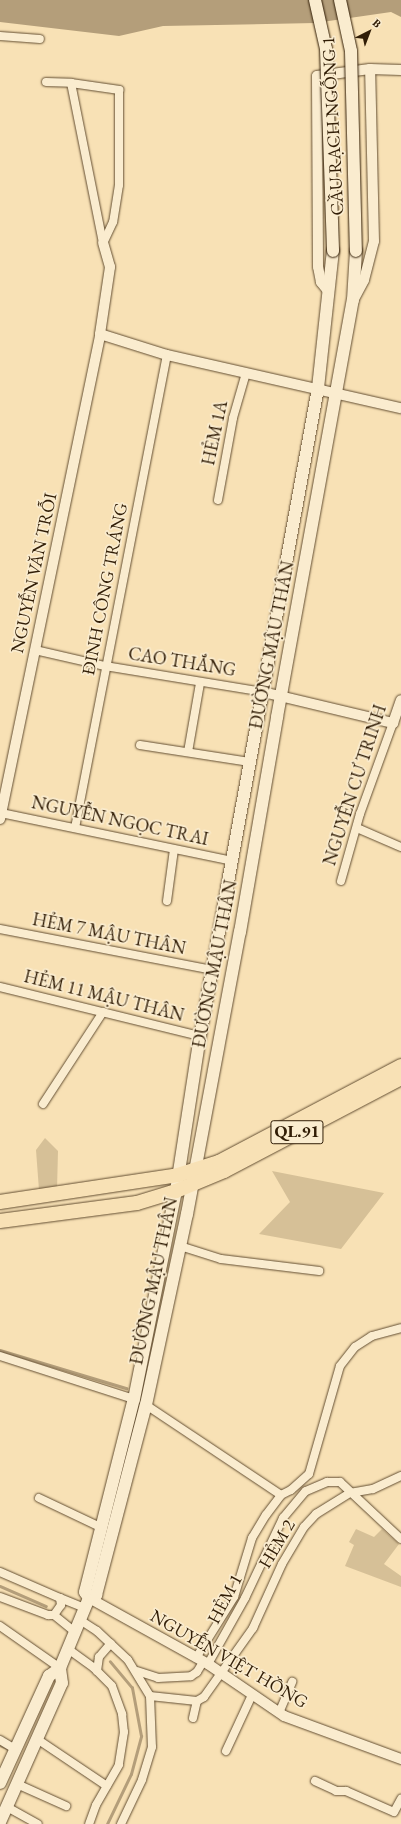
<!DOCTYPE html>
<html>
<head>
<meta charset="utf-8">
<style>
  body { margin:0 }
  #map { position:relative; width:401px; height:1824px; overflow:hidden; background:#f8e1b5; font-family:"EB Garamond",serif }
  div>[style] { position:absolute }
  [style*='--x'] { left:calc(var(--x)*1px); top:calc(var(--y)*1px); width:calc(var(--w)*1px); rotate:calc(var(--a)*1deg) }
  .green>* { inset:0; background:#d6c097 }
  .water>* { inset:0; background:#b49e7a }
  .stream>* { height:2.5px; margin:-1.25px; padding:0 1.25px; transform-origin:1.25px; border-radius:1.25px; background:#b49e7a }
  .roads { filter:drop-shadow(0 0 1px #634e32) drop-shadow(0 0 1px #634e32) }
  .minor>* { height:8px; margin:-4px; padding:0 4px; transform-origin:4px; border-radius:4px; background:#faeccf }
  .tertiary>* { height:10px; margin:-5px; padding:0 5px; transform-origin:5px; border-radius:5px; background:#faeccf }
  .secondary>* { height:12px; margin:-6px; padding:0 6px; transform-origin:6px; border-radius:6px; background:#faeccf }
  .trunk>* { height:14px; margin:-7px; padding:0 7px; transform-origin:7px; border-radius:7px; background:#f8e1b5 }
  .bridges { filter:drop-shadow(0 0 1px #311d06) drop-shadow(0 0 1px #311d06) }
  .secondary-bridge>* { height:12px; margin:-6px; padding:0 6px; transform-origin:6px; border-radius:6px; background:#faeccf }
  span { translate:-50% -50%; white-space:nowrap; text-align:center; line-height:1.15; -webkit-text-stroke:3.5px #faeccf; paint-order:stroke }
  .shield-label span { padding:1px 3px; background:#faeccf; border:1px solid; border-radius:3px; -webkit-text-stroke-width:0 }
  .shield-label { font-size:17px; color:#311d06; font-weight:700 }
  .street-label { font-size:18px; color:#311d06 }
  .north { position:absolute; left:349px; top:12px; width:40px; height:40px; -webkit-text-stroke:3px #faeccf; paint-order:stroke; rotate:42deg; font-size:11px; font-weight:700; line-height:16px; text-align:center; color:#311d06 }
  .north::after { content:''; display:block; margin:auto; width:14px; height:18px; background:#311d06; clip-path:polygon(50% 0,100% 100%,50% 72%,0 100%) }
</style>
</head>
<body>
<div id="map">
  <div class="green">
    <i style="clip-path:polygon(45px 1138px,58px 1151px,57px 1189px,39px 1190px,36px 1150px)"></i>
    <i style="clip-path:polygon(272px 1171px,384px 1193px,341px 1249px,259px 1234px,290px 1202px)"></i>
    <i style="clip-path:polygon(356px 1529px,374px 1537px,382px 1529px,399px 1544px,384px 1564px,401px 1576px,401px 1587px,345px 1566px,354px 1545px,349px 1542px)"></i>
  </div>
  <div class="water">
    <i style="clip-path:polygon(0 0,401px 0,401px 17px,391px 12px,315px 23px,163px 26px,119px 36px,0 22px)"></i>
  </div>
  <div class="stream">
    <i style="--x:0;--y:1350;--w:132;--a:16.8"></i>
    <i style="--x:0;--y:1586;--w:50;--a:23.5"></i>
    <i style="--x:0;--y:1745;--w:8;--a:23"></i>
    <i style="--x:107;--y:1824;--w:55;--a:-64.4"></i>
    <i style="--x:131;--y:1774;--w:39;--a:-75"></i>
    <i style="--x:141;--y:1736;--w:49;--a:-100.6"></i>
    <i style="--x:132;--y:1688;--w:34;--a:-130"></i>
  </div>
  <div class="roads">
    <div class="minor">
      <i style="--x:0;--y:36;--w:40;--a:4.3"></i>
      <i style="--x:46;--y:82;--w:25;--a:2"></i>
      <i style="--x:71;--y:83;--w:49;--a:8.3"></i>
      <i style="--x:119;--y:90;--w:95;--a:90"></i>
      <i style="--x:119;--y:185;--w:37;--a:99"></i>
      <i style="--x:113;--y:222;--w:23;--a:115"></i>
      <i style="--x:103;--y:243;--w:163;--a:-101.3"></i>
      <i style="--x:218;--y:500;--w:83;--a:-79.6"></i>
      <i style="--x:233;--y:418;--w:47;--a:-73.9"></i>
      <i style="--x:35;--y:650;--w:72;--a:12.9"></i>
      <i style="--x:105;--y:666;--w:160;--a:9.3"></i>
      <i style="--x:140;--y:745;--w:111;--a:8.8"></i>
      <i style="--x:188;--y:752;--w:70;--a:-80.1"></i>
      <i style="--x:1;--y:813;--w:236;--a:11.7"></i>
      <i style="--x:75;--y:828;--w:482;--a:-79"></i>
      <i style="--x:357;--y:828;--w:48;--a:23.4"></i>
      <i style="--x:341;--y:881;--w:70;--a:-74.2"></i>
      <i style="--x:360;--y:814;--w:97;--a:-70.1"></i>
      <i style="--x:167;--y:901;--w:52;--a:-82.3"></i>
      <i style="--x:0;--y:929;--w:216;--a:10.9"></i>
      <i style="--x:0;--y:987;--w:206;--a:13.8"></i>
      <i style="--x:43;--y:1104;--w:110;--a:-56.9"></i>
      <i style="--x:180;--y:1246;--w:43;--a:17.6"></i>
      <i style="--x:221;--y:1259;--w:99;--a:7"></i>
      <i style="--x:0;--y:1356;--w:141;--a:17.8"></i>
      <i style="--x:146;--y:1405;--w:162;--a:33.7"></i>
      <i style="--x:39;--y:1498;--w:68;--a:25.4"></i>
      <i style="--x:0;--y:1572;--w:65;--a:23.4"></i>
      <i style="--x:60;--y:1598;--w:7;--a:82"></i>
      <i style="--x:61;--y:1605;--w:12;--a:125"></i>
      <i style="--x:54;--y:1615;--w:6;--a:180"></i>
      <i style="--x:48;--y:1615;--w:51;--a:-159.4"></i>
      <i style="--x:60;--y:1598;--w:27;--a:22"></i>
      <i style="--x:54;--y:1615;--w:27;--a:39"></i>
      <i style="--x:80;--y:1620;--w:20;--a:33"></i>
      <i style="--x:97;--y:1631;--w:42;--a:43.1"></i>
      <i style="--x:128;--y:1660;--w:42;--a:58.6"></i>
      <i style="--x:150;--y:1696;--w:51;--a:87.8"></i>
      <i style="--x:152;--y:1747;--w:34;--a:107"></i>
      <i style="--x:142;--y:1780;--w:49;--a:115.5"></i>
      <i style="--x:0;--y:1626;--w:73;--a:35"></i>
      <i style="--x:68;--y:1649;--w:32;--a:36"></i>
      <i style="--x:94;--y:1668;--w:25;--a:45"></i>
      <i style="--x:112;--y:1686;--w:30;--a:70"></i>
      <i style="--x:122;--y:1714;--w:18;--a:84"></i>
      <i style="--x:124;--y:1732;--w:33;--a:99"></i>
      <i style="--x:119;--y:1765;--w:46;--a:119.9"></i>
      <i style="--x:96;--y:1805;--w:20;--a:110"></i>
      <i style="--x:196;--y:1658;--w:72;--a:-58.1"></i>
      <i style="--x:234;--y:1597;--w:62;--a:-73"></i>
      <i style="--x:252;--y:1538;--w:27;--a:-59"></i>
      <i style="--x:266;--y:1515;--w:25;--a:-53"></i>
      <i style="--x:281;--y:1495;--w:11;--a:-27"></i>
      <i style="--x:291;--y:1490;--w:24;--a:-42"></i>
      <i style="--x:309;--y:1474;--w:112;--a:-74"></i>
      <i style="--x:340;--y:1366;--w:24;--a:-52"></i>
      <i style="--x:355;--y:1347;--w:20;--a:-33"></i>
      <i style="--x:372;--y:1336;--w:30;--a:-15"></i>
      <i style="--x:208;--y:1664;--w:76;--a:-60.7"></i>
      <i style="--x:245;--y:1598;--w:89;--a:-64.6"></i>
      <i style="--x:283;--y:1518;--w:35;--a:-50"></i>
      <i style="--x:306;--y:1491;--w:23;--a:-23"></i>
      <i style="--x:327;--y:1482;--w:13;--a:0"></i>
      <i style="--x:340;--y:1482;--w:83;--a:43.1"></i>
      <i style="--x:97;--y:1671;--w:14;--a:-82"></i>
      <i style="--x:99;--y:1657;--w:18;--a:-49"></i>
      <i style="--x:137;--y:1671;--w:22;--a:18"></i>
      <i style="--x:158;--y:1678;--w:33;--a:-3"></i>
      <i style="--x:191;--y:1676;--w:7;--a:-34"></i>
      <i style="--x:197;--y:1672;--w:12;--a:-59"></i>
      <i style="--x:150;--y:1696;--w:47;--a:6.1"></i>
      <i style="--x:197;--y:1701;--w:8;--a:-30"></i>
      <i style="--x:204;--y:1697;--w:85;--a:-54.6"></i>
      <i style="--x:253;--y:1628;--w:70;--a:-65.6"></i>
      <i style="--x:282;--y:1564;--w:43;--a:-59.3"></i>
      <i style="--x:304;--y:1527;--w:18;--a:-47"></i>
      <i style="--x:316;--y:1514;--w:40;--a:-32"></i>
      <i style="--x:350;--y:1493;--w:23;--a:-10"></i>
      <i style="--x:373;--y:1489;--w:31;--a:-25"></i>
      <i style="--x:279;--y:1713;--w:34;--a:-67"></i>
      <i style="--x:193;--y:1718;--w:17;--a:-77"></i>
      <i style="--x:37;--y:1739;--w:84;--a:33.9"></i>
      <i style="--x:0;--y:1740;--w:17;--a:31"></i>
      <i style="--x:226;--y:1751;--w:62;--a:-65.1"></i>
      <i style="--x:315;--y:1781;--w:23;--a:25"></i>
      <i style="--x:336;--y:1791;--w:10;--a:0"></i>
      <i style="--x:346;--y:1791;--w:52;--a:23.6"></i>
      <i style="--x:394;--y:1812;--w:15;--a:-62"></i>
      <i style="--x:17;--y:1784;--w:54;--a:24.2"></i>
      <i style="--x:7;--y:1807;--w:35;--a:29"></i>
    </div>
    <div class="tertiary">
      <i style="--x:329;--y:292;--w:13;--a:-129"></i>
      <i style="--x:321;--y:282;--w:15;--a:-101"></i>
      <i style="--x:318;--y:267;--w:191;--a:-90.3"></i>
      <i style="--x:317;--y:76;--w:53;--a:-7.5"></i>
      <i style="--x:370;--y:69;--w:31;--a:2"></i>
      <i style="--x:354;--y:299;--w:21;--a:-62"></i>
      <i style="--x:364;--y:280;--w:40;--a:-75.6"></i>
      <i style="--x:374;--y:241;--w:172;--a:-91.3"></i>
      <i style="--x:100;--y:334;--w:70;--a:17.4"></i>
      <i style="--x:167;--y:355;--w:240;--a:12.8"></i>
      <i style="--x:263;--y:692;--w:134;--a:13.4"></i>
      <i style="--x:393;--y:723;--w:24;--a:-71"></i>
      <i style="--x:0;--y:819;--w:495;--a:-78.3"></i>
      <i style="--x:100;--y:334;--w:68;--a:-81.5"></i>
      <i style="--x:110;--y:267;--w:25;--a:-106"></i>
      <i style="--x:89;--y:1598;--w:136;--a:29"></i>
      <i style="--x:208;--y:1664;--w:92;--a:34.4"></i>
      <i style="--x:284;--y:1716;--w:125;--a:20.2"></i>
    </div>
    <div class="secondary">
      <i style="--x:89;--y:1598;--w:7;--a:-124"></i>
      <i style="--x:85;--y:1592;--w:199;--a:-75.8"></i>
      <i style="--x:134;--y:1399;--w:212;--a:-78.6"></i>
      <i style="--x:176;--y:1191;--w:157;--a:-81.2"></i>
      <i style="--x:200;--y:1036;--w:659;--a:-79.68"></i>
      <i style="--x:318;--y:388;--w:138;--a:-83.8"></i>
      <i style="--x:0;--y:1783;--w:118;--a:-65.4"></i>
      <i style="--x:49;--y:1676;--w:14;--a:-36"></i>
      <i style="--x:0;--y:1822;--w:152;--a:-66"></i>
      <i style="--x:62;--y:1683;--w:15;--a:-98"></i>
      <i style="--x:60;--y:1668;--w:76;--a:-67.5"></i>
      <i style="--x:89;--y:1598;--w:8;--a:-23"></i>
      <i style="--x:96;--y:1595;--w:196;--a:-75.3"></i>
      <i style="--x:146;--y:1405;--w:195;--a:-77.9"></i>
      <i style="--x:187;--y:1214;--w:287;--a:-79.4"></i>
      <i style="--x:240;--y:932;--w:218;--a:-80.2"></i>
      <i style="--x:277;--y:717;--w:424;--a:-79.7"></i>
      <i style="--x:353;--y:300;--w:49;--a:-86.5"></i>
    </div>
    <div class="trunk">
      <i style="--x:0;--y:1202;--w:180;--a:-8.6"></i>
      <i style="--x:178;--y:1175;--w:43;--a:-17.6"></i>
      <i style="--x:219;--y:1162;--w:206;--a:-27.8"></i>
      <i style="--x:0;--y:1221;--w:138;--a:-7.5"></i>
      <i style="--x:137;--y:1203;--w:41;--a:-17.1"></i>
      <i style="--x:176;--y:1191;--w:52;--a:-22.6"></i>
      <i style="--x:224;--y:1171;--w:200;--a:-27.7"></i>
    </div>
  </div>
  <div class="bridges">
    <div class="secondary-bridge">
      <i style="--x:315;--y:0;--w:50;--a:77.3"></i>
      <i style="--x:326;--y:49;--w:202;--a:88"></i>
      <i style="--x:340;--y:0;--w:52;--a:77.8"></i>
      <i style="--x:351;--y:51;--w:200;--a:88.6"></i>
    </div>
  </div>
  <div class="shield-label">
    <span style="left:297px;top:1132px">QL.91</span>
  </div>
  <div class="street-label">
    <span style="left:333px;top:126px;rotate:-93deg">CẦU RẠCH NGỖNG 1</span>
    <span style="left:215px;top:433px;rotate:-78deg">HẺM 1A</span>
    <span style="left:34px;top:573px;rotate:-78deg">NGUYỄN VĂN TRỖI</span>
    <span style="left:105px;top:589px;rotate:-79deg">ĐINH CÔNG TRÁNG</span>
    <span style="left:272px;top:645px;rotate:-79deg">ĐƯỜNG MẬU THÂN</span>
    <span style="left:182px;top:662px;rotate:9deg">CAO THẮNG</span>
    <span style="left:355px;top:785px;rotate:-72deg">NGUYỄN CƯ TRINH</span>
    <span style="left:120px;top:821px;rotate:12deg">NGUYỄN NGỌC TRAI</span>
    <span style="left:109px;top:934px;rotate:11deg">HẺM 7 MẬU THÂN</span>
    <span style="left:215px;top:964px;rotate:-79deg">ĐƯỜNG MẬU THÂN</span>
    <span style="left:104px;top:996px;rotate:14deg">HẺM 11 MẬU THÂN</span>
    <span style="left:154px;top:1281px;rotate:-78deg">ĐƯỜNG MẬU THÂN</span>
    <span style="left:277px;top:1544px;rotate:-59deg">HẺM 2</span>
    <span style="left:225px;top:1599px;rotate:-62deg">HẺM 1</span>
    <span style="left:229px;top:1659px;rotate:30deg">NGUYỄN VIỆT HỒNG</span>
  </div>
  <div class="north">B</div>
</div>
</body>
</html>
